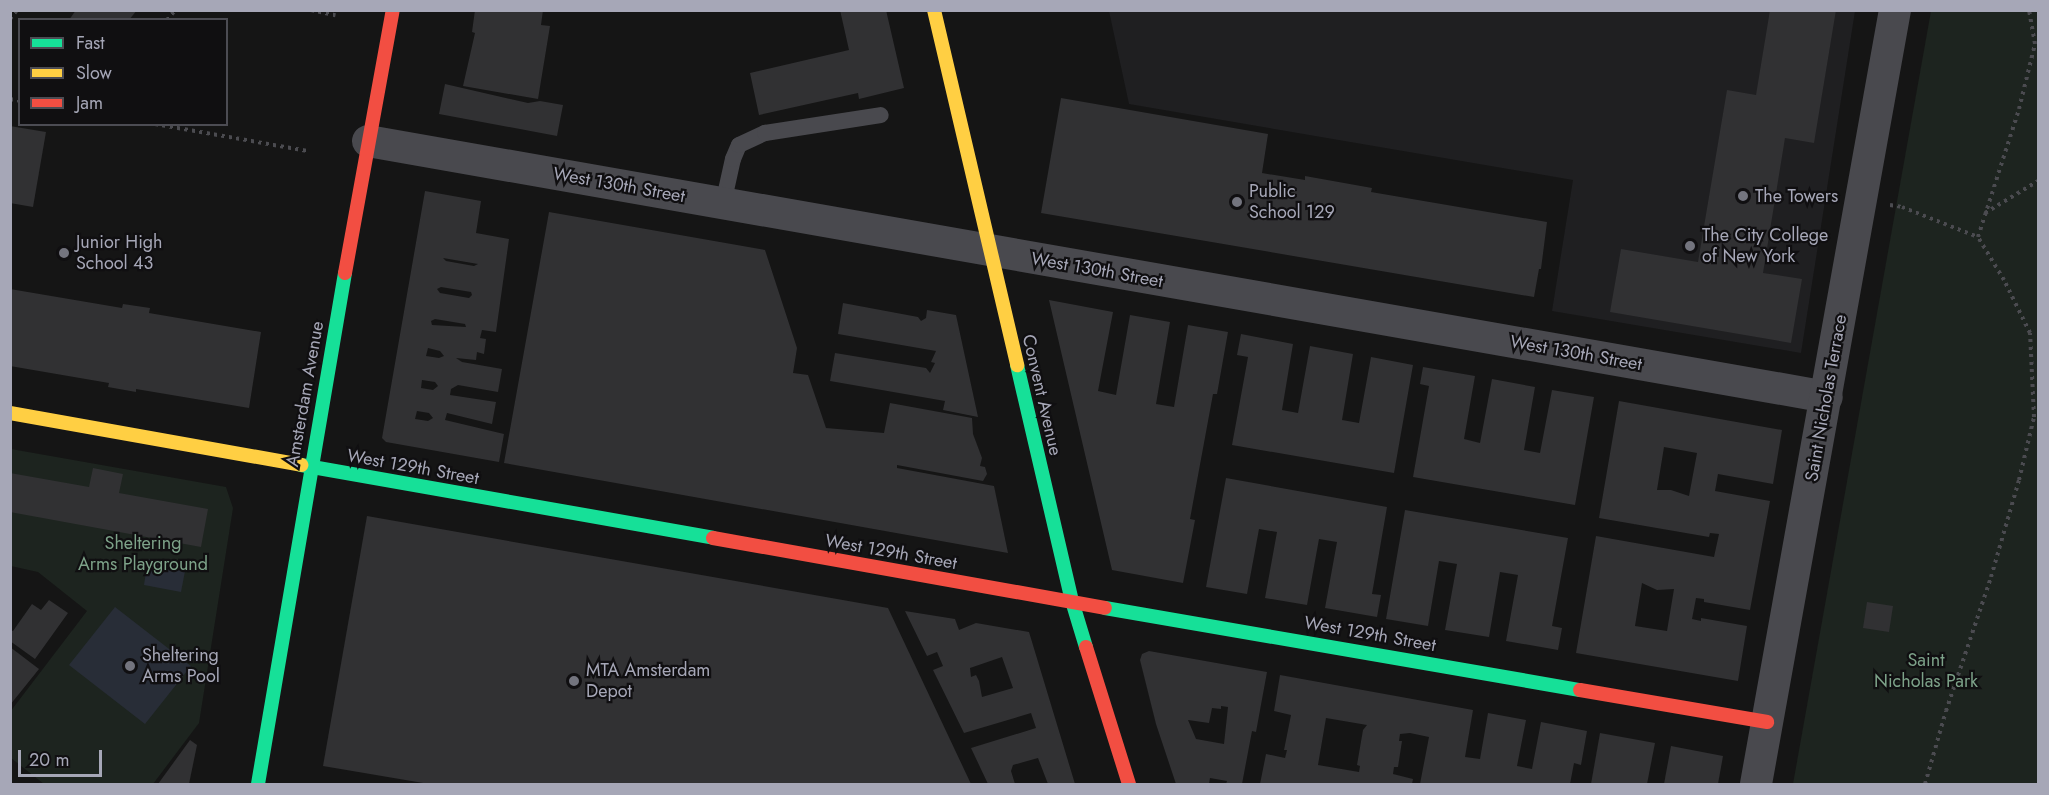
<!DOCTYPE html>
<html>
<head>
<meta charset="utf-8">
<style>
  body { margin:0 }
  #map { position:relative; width:2049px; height:795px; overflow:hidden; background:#151515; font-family:Jost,sans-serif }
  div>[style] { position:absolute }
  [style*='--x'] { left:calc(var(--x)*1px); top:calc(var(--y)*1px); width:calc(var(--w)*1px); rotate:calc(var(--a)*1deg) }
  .built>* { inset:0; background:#1f1f21 }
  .green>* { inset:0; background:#1d241f }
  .water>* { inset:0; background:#282d37 }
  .building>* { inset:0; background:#313133 }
  .path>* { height:4px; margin-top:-2px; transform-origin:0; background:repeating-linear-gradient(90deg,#4b4b50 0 3px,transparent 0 7.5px) }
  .lane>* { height:16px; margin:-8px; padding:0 8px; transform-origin:8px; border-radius:8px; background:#49494e }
  .street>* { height:32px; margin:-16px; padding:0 16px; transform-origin:16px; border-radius:16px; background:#49494e }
  .fast>* { height:14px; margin:-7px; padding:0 7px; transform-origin:7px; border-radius:7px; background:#16e098 }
  .slow>* { height:14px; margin:-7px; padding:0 7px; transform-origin:7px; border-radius:7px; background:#ffcf43 }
  .jam>* { height:14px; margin:-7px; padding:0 7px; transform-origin:7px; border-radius:7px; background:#f24e42 }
  .dots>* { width:16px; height:16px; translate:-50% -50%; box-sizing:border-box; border:3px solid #100f11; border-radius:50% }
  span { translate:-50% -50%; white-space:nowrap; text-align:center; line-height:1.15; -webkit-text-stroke:4.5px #100f11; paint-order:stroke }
  .street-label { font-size:18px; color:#a6a7b7 }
  .poi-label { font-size:18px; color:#a6a7b7 }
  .left { translate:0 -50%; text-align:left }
  .park-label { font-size:18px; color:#7da289 }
  .frame { position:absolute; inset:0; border:12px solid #a6a7b7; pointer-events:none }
  .legend { position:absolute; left:18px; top:18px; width:210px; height:108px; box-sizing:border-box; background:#100f11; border:2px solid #4c4c53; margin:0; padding:8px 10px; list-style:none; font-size:18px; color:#a6a7b7 }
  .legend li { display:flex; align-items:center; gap:12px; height:30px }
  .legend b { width:30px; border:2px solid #4c4c53 }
  .scale { position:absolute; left:18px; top:750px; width:84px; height:27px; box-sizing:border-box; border:3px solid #a6a7b7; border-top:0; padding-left:8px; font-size:18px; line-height:21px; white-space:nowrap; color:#a6a7b7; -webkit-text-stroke:4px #100f11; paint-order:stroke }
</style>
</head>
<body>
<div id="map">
  <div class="built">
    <i style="clip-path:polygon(1109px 11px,1855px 11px,1801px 353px,1552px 311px,1573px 180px,1129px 104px)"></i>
  </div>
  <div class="green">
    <i style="clip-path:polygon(1931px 11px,2038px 11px,2038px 784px,1793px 784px)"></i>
    <i style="clip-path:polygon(11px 449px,226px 487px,233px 508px,199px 723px,153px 784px,44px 784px,11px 758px,10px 712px,87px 611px,38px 572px,11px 566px)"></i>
  </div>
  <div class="water">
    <i style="clip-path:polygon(148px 559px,186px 566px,181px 592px,144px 585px)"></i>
    <i style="clip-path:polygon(115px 607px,191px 666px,145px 724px,69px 665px)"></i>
  </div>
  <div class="building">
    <i style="clip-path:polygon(76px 10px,137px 10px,129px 20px,69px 20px)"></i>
    <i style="clip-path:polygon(475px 10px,543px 10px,541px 25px,550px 26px,538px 99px,463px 86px,475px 33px,472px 32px)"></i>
    <i style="clip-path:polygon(840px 10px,886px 10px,904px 88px,859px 99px,858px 93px,759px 115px,750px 73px,849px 50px)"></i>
    <i style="clip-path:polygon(1770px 10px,1836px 10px,1814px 143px,1785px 138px,1763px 273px,1802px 279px,1791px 343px,1610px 312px,1621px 249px,1698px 262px,1727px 90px,1756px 95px)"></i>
    <i style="clip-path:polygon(445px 84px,528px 103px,540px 101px,563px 105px,557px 136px,439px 114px)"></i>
    <i style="clip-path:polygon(1061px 98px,1268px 134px,1262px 173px,1305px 180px,1305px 176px,1372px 188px,1371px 192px,1547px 222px,1541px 269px,1539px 269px,1534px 297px,1041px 213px)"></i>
    <i style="clip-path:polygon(10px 126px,46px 132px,33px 207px,10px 203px)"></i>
    <i style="clip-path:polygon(evenodd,425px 191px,481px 201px,476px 233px,509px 239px,496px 332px,482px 330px,480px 338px,486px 339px,484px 354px,477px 352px,476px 360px,456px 358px,462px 362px,502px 369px,498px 392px,458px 385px,451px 389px,450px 395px,496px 402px,492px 424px,447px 413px,445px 420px,504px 434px,499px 462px,386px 442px,382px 438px,425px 191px,443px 258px,478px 264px,474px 266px,446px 261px,443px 258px,425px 191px,441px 287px,471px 292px,472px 295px,469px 298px,440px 293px,437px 289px,441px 287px,425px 191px,435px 319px,465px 324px,466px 327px,432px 325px,431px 321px,435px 319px,425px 191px,428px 348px,440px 351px,444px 356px,439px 358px,426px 356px,428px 348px,425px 191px,422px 380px,435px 382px,438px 386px,433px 390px,421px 388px,422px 380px,425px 191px,417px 411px,429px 413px,433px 418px,428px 421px,415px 419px,417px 411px)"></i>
    <i style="clip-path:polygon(549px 212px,765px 250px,797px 348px,793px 373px,808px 375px,826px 428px,884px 433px,890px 403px,972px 418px,973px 434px,982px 458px,980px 466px,985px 467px,987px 474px,983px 481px,897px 465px,897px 468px,994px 486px,1008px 553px,504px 463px)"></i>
    <i style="clip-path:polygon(10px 289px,122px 308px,123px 304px,150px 308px,149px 313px,261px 332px,249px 408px,136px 389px,136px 392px,108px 387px,109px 383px,10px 366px)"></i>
    <i style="clip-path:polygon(1049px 300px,1113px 312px,1098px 391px,1116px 395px,1130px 315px,1170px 322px,1156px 404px,1174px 407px,1188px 325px,1228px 332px,1217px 394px,1213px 394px,1190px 519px,1195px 520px,1183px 583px,1112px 570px)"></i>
    <i style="clip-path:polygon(843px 303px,918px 317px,921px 321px,926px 318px,927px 310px,956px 315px,978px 417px,943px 410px,945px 401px,830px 381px,835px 353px,926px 368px,930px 373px,935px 363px,931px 362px,936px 351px,838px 334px)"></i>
    <i style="clip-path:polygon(1241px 334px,1293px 344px,1282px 410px,1298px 413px,1310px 346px,1353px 354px,1342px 420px,1359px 423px,1371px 357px,1413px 365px,1394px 473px,1232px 445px,1248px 357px,1237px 355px)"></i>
    <i style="clip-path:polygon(1423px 367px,1475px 376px,1464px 439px,1480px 443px,1492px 379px,1535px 387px,1524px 450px,1540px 453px,1552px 390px,1594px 397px,1575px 505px,1413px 477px,1429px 386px,1420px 384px)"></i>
    <i style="clip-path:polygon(evenodd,1619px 401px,1782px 430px,1773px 484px,1718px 474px,1715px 491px,1770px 501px,1750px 610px,1704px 602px,1704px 599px,1696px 598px,1692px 619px,1701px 621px,1701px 618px,1747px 626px,1738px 681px,1576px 653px,1596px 536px,1714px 557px,1719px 534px,1710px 533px,1709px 537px,1599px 518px,1619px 401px,1664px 447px,1697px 453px,1689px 496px,1671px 490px,1657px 490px,1664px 447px,1619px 401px,1642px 583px,1657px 590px,1674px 589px,1667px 631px,1635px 626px,1642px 583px)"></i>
    <i style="clip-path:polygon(93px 468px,123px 474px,119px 493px,208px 509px,201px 547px,10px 512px,10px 473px,89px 487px)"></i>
    <i style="clip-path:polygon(1226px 478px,1387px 507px,1372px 594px,1381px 595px,1377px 617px,1325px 608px,1337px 542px,1319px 539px,1307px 605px,1265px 598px,1277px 532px,1259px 529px,1247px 594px,1206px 587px)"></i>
    <i style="clip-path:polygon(1405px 510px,1568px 538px,1552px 626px,1562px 628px,1558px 650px,1506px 641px,1518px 575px,1500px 572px,1489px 637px,1445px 630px,1457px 564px,1439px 561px,1428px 626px,1386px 619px)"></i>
    <i style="clip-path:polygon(367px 516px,888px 608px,971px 784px,429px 784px,323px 766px)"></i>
    <i style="clip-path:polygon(49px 600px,68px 613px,35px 659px,10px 641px,10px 630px,13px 631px,32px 604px,41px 610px)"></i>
    <i style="clip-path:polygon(1867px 602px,1893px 606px,1889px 632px,1863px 628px)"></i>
    <i style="clip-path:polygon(evenodd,905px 611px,955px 619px,959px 630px,976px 623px,1029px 632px,1075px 784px,1048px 784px,1038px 758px,1013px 765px,1011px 771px,1015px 784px,988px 784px,971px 748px,1036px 728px,1031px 713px,964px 733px,933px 670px,943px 666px,937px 652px,927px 656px,905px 611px,1002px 657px,1013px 688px,982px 697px,979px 681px,976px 675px,971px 677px,970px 668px,1002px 657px)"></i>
    <i style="clip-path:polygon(10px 647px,39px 669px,10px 705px)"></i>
    <i style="clip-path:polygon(evenodd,1149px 651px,1267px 672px,1256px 732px,1252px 731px,1242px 784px,1226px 784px,1227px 781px,1210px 778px,1209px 784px,1176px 784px,1156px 724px,1140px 660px,1142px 654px,1149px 651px,1221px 706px,1228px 707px,1224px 744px,1196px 739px,1188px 720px,1209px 723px,1212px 708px,1221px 709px,1221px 706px)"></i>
    <i style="clip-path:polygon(evenodd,1280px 675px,1473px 710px,1465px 757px,1480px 759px,1488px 713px,1526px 720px,1517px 766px,1532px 769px,1541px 722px,1587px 731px,1581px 765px,1574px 763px,1570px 784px,1420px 784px,1429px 737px,1410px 733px,1400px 734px,1399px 741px,1402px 741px,1398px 767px,1394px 767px,1393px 774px,1413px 779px,1412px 784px,1260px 784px,1266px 754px,1285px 758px,1287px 750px,1284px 750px,1291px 715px,1274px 711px,1280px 675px,1326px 718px,1367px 725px,1363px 730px,1357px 765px,1360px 766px,1359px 772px,1318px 765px,1326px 718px)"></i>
    <i style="clip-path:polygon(1600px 733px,1655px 743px,1647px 784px,1591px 784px)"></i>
    <i style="clip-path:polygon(190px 740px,197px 745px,189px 784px,158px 784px)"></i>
    <i style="clip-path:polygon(1671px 746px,1723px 756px,1718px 784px,1664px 784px)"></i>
  </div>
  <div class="path">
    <i style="--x:311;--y:10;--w:25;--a:12"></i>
    <i style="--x:10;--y:19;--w:11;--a:-52"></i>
    <i style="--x:167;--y:20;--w:13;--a:-51"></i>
    <i style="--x:10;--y:99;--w:10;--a:11"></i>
    <i style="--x:155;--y:124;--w:155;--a:10"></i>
    <i style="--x:1890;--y:205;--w:12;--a:9"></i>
    <i style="--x:1902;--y:207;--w:82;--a:21.5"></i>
    <i style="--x:1978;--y:237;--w:134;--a:-72.2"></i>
    <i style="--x:2019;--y:109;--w:67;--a:-76.2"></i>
    <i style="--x:2035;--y:44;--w:35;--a:-100"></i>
    <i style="--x:1985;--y:213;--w:62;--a:-31.1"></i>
    <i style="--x:1925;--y:784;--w:76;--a:-74"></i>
    <i style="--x:1946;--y:711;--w:141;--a:-71.4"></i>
    <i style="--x:1991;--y:577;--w:101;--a:-73.9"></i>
    <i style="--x:2019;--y:480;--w:65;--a:-76.6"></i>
    <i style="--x:2034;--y:417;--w:84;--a:-92.7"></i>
    <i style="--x:2030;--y:333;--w:59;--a:-116.1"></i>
    <i style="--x:2004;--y:280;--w:50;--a:-121.2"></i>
  </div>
  <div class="lane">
    <i style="--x:723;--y:204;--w:46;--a:-77.5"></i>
    <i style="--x:733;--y:159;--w:15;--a:-67"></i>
    <i style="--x:739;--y:145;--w:29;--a:-25"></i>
    <i style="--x:765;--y:133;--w:117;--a:-8.8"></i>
  </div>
  <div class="street">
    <i style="--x:368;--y:141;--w:1481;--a:9.95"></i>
    <i style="--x:1756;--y:784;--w:786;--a:-79.82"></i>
  </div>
  <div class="fast">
    <i style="--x:1017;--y:365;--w:242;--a:76.9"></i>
    <i style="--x:1072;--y:601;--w:48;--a:73.1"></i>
    <i style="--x:301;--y:465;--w:418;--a:10"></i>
    <i style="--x:1105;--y:608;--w:482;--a:9.8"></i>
    <i style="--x:258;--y:784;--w:518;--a:-80.34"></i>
  </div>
  <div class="slow">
    <i style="--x:934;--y:10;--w:365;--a:76.8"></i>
    <i style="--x:10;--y:413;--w:296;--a:10.1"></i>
  </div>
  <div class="jam">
    <i style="--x:345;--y:273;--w:267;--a:-79.7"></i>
    <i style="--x:713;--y:538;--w:398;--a:10.1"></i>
    <i style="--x:1086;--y:647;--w:144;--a:72.6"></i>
    <i style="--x:1580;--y:690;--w:190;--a:9.7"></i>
  </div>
  <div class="dots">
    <i style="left:1743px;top:196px;background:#73747e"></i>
    <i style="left:1237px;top:202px;background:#73747e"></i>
    <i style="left:1690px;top:246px;background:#73747e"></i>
    <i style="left:64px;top:253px;background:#73747e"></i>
    <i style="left:130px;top:666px;background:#73747e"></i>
    <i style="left:574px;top:681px;background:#73747e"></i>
  </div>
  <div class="street-label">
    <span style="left:619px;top:185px;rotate:10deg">West 130th Street</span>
    <span style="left:1097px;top:270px;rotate:10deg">West 130th Street</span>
    <span style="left:1576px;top:353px;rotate:10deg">West 130th Street</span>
    <span style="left:305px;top:394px;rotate:-80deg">Amsterdam Avenue</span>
    <span style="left:1042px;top:395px;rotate:77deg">Convent Avenue</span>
    <span style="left:1826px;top:398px;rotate:-80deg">Saint Nicholas Terrace</span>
    <span style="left:413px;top:467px;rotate:10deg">West 129th Street</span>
    <span style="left:891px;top:552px;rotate:10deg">West 129th Street</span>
    <span style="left:1370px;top:634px;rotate:10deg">West 129th Street</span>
  </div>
  <div class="poi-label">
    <span class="left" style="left:1249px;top:202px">Public<br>School 129</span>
    <span class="left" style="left:1755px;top:196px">The Towers</span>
    <span class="left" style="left:1702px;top:246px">The City College<br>of New York</span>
    <span class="left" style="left:76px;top:253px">Junior High<br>School 43</span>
    <span class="left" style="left:142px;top:666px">Sheltering<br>Arms Pool</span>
    <span class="left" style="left:586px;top:681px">MTA Amsterdam<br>Depot</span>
  </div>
  <div class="park-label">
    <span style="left:143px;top:554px">Sheltering<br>Arms Playground</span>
    <span style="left:1926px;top:671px">Saint<br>Nicholas Park</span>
  </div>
  <div class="frame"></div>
  <ul class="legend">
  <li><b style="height:8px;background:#16e098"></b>Fast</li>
  <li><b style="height:8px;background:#ffcf43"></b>Slow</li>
  <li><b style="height:8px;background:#f24e42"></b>Jam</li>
  </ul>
  <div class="scale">20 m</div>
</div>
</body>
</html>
